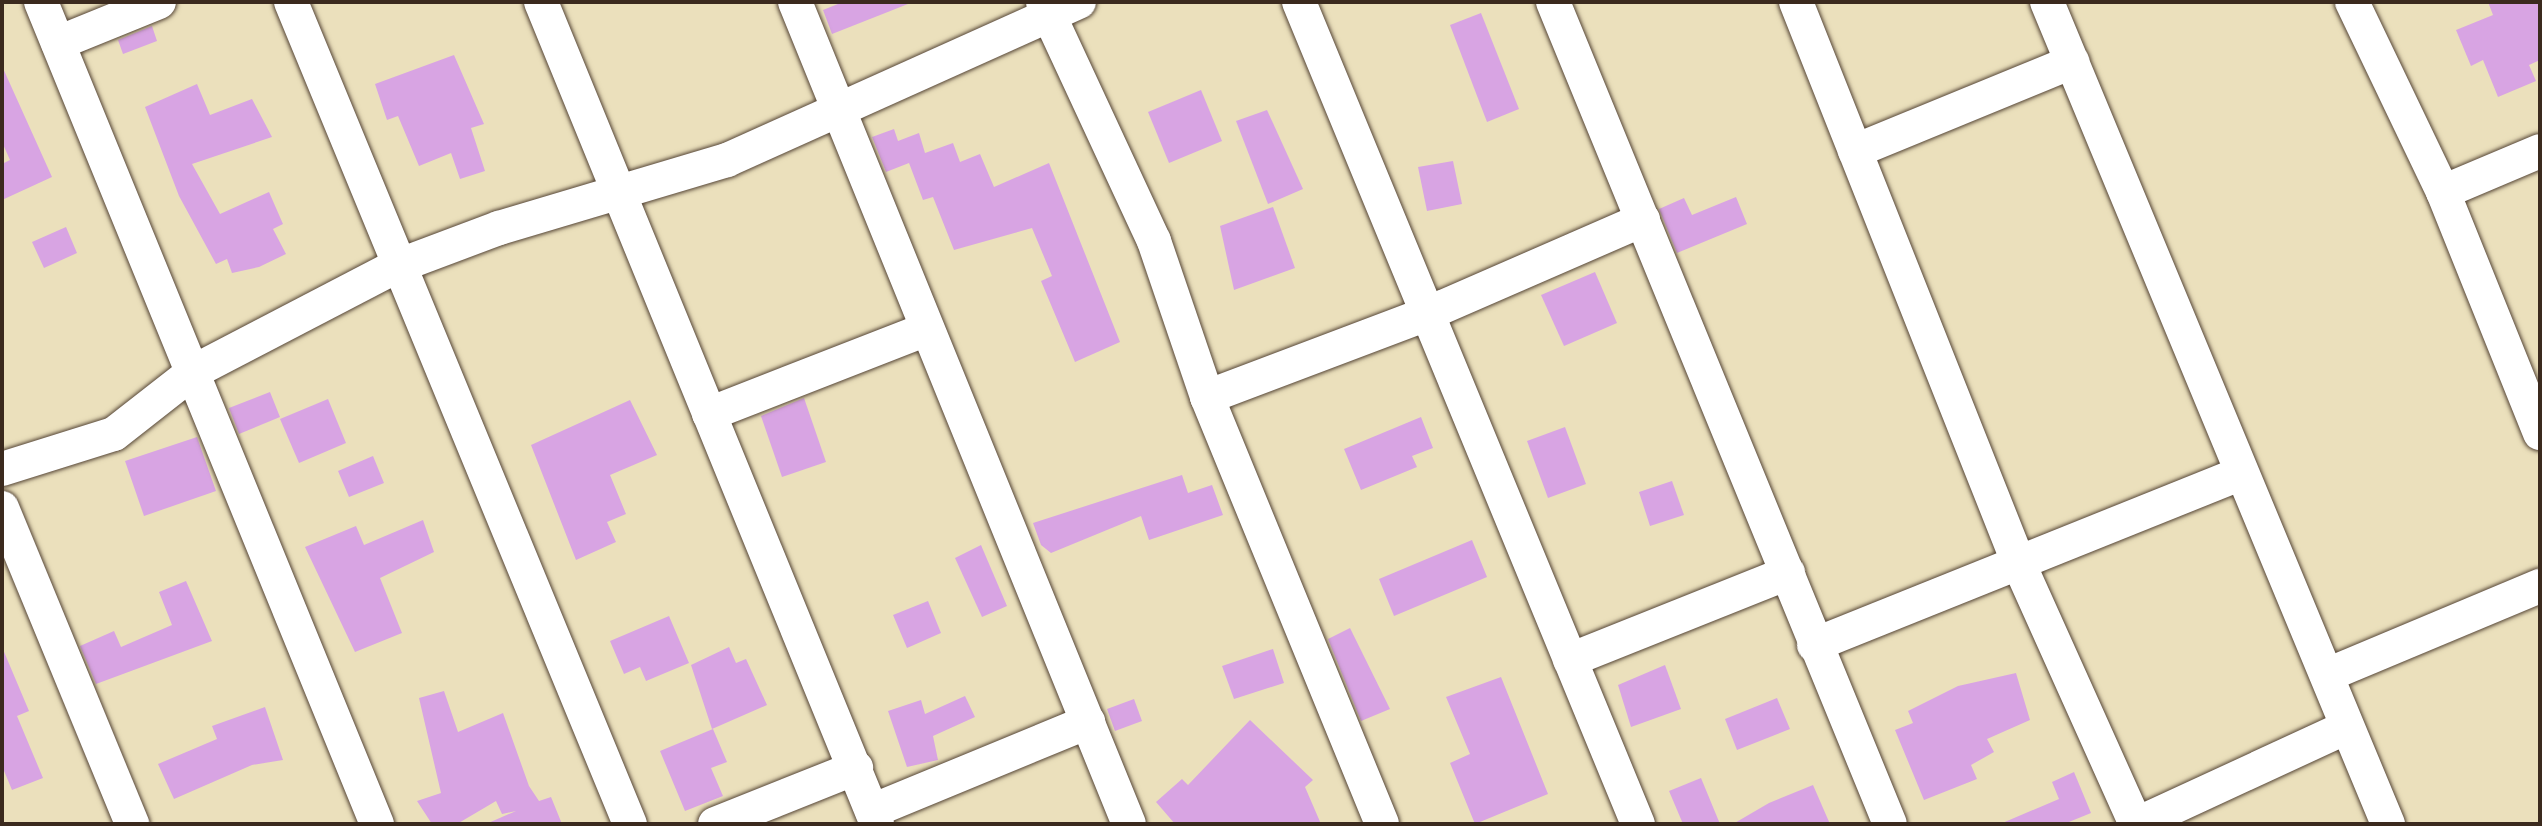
<!DOCTYPE html>
<html>
<head>
<meta charset="utf-8">
<style>
  body { margin:0 }
  #map { position:relative; width:2542px; height:826px; overflow:hidden; background:#ebe0bc; font-family:Itim,sans-serif }
  div>[style] { position:absolute }
  [style*='--x'] { left:calc(var(--x)*1px); top:calc(var(--y)*1px); width:calc(var(--w)*1px); rotate:calc(var(--a)*1deg) }
  .building>* { inset:0; background:#d8a4e3 }
  .roads { filter:drop-shadow(0 0 2px #554536) drop-shadow(0 0 2px #554536) }
  .street>* { height:34px; margin:-17px; padding:0 17px; transform-origin:17px; border-radius:17px; background:#fff }
  span { translate:-50% -50%; white-space:nowrap; text-align:center; line-height:1.15; -webkit-text-stroke:6px #fcf5e5; paint-order:stroke }
  .frame { position:absolute; inset:0; border:4px solid #3b2a1e; pointer-events:none }
</style>
</head>
<body>
<div id="map">
  <div class="building">
    <i style="clip-path:polygon(843px 2px,908px 2px,908px 4px,832px 34px,823px 10px)"></i>
    <i style="clip-path:polygon(2488px 2px,2540px 2px,2540px 60px,2529px 65px,2536px 81px,2498px 97px,2483px 60px,2471px 66px,2456px 30px,2493px 15px)"></i>
    <i style="clip-path:polygon(1481px 13px,1519px 109px,1487px 122px,1450px 25px)"></i>
    <i style="clip-path:polygon(152px 26px,157px 41px,123px 54px,118px 40px)"></i>
    <i style="clip-path:polygon(454px 55px,484px 124px,471px 128px,485px 171px,460px 179px,451px 153px,419px 166px,398px 116px,387px 120px,375px 84px)"></i>
    <i style="clip-path:polygon(2px 66px,52px 177px,2px 200px,2px 164px,10px 160px,2px 142px)"></i>
    <i style="clip-path:polygon(197px 84px,210px 115px,252px 99px,272px 137px,192px 164px,220px 214px,269px 192px,283px 224px,273px 229px,286px 254px,259px 267px,232px 273px,227px 259px,216px 264px,179px 196px,145px 107px)"></i>
    <i style="clip-path:polygon(1201px 90px,1222px 141px,1169px 163px,1148px 112px)"></i>
    <i style="clip-path:polygon(1267px 110px,1303px 189px,1268px 204px,1236px 121px)"></i>
    <i style="clip-path:polygon(894px 129px,898px 141px,919px 133px,925px 153px,953px 143px,960px 162px,980px 154px,994px 187px,1049px 163px,1120px 342px,1075px 362px,1041px 281px,1052px 276px,1032px 228px,954px 250px,933px 197px,923px 200px,909px 163px,886px 172px,872px 137px)"></i>
    <i style="clip-path:polygon(1453px 161px,1462px 204px,1427px 211px,1418px 167px)"></i>
    <i style="clip-path:polygon(1736px 197px,1747px 224px,1677px 253px,1659px 209px,1684px 198px,1692px 215px)"></i>
    <i style="clip-path:polygon(1273px 207px,1295px 268px,1234px 290px,1220px 226px)"></i>
    <i style="clip-path:polygon(66px 227px,77px 253px,44px 268px,32px 242px)"></i>
    <i style="clip-path:polygon(1595px 272px,1617px 323px,1564px 346px,1541px 295px)"></i>
    <i style="clip-path:polygon(270px 392px,280px 417px,239px 434px,229px 408px)"></i>
    <i style="clip-path:polygon(804px 398px,826px 462px,782px 477px,761px 416px)"></i>
    <i style="clip-path:polygon(328px 399px,346px 443px,299px 463px,280px 419px)"></i>
    <i style="clip-path:polygon(630px 400px,657px 455px,610px 475px,626px 514px,607px 522px,616px 542px,576px 560px,531px 445px)"></i>
    <i style="clip-path:polygon(1421px 417px,1433px 448px,1412px 456px,1417px 467px,1361px 490px,1344px 449px)"></i>
    <i style="clip-path:polygon(1565px 427px,1586px 484px,1548px 498px,1527px 441px)"></i>
    <i style="clip-path:polygon(197px 437px,216px 491px,144px 516px,125px 461px)"></i>
    <i style="clip-path:polygon(373px 456px,384px 483px,349px 497px,338px 471px)"></i>
    <i style="clip-path:polygon(1182px 475px,1188px 493px,1212px 485px,1223px 515px,1149px 540px,1141px 516px,1051px 553px,1041px 545px,1033px 523px)"></i>
    <i style="clip-path:polygon(1672px 481px,1684px 515px,1650px 526px,1639px 492px)"></i>
    <i style="clip-path:polygon(423px 520px,434px 552px,380px 578px,402px 633px,355px 652px,305px 547px,356px 526px,364px 545px)"></i>
    <i style="clip-path:polygon(1472px 540px,1487px 577px,1394px 616px,1379px 579px)"></i>
    <i style="clip-path:polygon(981px 545px,1007px 606px,982px 617px,955px 558px)"></i>
    <i style="clip-path:polygon(186px 581px,212px 641px,96px 684px,80px 646px,114px 631px,121px 647px,172px 625px,159px 592px)"></i>
    <i style="clip-path:polygon(928px 601px,941px 633px,907px 648px,893px 615px)"></i>
    <i style="clip-path:polygon(669px 616px,689px 663px,646px 681px,640px 667px,624px 674px,610px 641px)"></i>
    <i style="clip-path:polygon(1350px 628px,1390px 709px,1361px 721px,1328px 639px)"></i>
    <i style="clip-path:polygon(2px 647px,29px 711px,17px 716px,43px 778px,12px 790px,2px 766px)"></i>
    <i style="clip-path:polygon(729px 647px,736px 663px,746px 659px,767px 705px,712px 729px,691px 665px)"></i>
    <i style="clip-path:polygon(1273px 649px,1284px 683px,1234px 699px,1222px 666px)"></i>
    <i style="clip-path:polygon(1665px 665px,1681px 709px,1631px 727px,1618px 685px)"></i>
    <i style="clip-path:polygon(2016px 673px,2030px 720px,1987px 739px,1994px 752px,1971px 765px,1977px 779px,1924px 800px,1895px 730px,1913px 723px,1908px 711px,1958px 686px)"></i>
    <i style="clip-path:polygon(1501px 677px,1548px 794px,1475px 824px,1450px 763px,1470px 754px,1446px 697px)"></i>
    <i style="clip-path:polygon(444px 691px,458px 732px,503px 713px,529px 786px,539px 801px,551px 797px,562px 824px,486px 824px,516px 811px,502px 814px,496px 801px,457px 824px,432px 824px,417px 801px,441px 793px,419px 698px)"></i>
    <i style="clip-path:polygon(965px 696px,975px 717px,933px 736px,938px 760px,907px 767px,888px 711px,921px 700px,925px 714px)"></i>
    <i style="clip-path:polygon(1777px 698px,1790px 729px,1737px 750px,1725px 719px)"></i>
    <i style="clip-path:polygon(1134px 699px,1142px 721px,1115px 731px,1107px 709px)"></i>
    <i style="clip-path:polygon(265px 707px,283px 760px,252px 765px,174px 799px,158px 764px,217px 739px,212px 726px)"></i>
    <i style="clip-path:polygon(1250px 720px,1313px 780px,1305px 787px,1321px 824px,1175px 824px,1156px 802px,1182px 779px,1188px 785px)"></i>
    <i style="clip-path:polygon(713px 729px,727px 762px,711px 768px,723px 796px,685px 811px,660px 751px)"></i>
    <i style="clip-path:polygon(2074px 772px,2091px 813px,2064px 824px,2000px 824px,2059px 799px,2052px 782px)"></i>
    <i style="clip-path:polygon(1701px 778px,1720px 824px,1683px 824px,1669px 791px)"></i>
    <i style="clip-path:polygon(1813px 785px,1830px 824px,1733px 824px,1769px 803px)"></i>
  </div>
  <div class="roads">
    <div class="street">
      <i style="--x:41;--y:2;--w:888;--a:67.77"></i>
      <i style="--x:291;--y:2;--w:889;--a:67.59"></i>
      <i style="--x:541;--y:2;--w:888;--a:67.77"></i>
      <i style="--x:795;--y:2;--w:887;--a:67.89"></i>
      <i style="--x:1043;--y:2;--w:264;--a:65.1"></i>
      <i style="--x:1154;--y:241;--w:165;--a:71.2"></i>
      <i style="--x:1207;--y:397;--w:461;--a:67.7"></i>
      <i style="--x:1299;--y:2;--w:889;--a:67.59"></i>
      <i style="--x:1553;--y:2;--w:888;--a:67.71"></i>
      <i style="--x:1796;--y:2;--w:605;--a:68.36"></i>
      <i style="--x:2019;--y:564;--w:285;--a:65.8"></i>
      <i style="--x:2047;--y:2;--w:890;--a:67.47"></i>
      <i style="--x:2352;--y:2;--w:211;--a:64.4"></i>
      <i style="--x:2443;--y:192;--w:260;--a:68.1"></i>
      <i style="--x:58;--y:43;--w:109;--a:-22.1"></i>
      <i style="--x:1855;--y:151;--w:235;--a:-22.3"></i>
      <i style="--x:2443;--y:192;--w:105;--a:-22.9"></i>
      <i style="--x:1207;--y:397;--w:232;--a:-20.7"></i>
      <i style="--x:1424;--y:315;--w:239;--a:-23.5"></i>
      <i style="--x:709;--y:414;--w:234;--a:-21.3"></i>
      <i style="--x:2;--y:469;--w:117;--a:-17.4"></i>
      <i style="--x:114;--y:434;--w:100;--a:-38.1"></i>
      <i style="--x:193;--y:372;--w:228;--a:-27.5"></i>
      <i style="--x:395;--y:267;--w:111;--a:-20.6"></i>
      <i style="--x:499;--y:228;--w:238;--a:-16.6"></i>
      <i style="--x:727;--y:160;--w:386;--a:-24.2"></i>
      <i style="--x:2;--y:508;--w:342;--a:67.6"></i>
      <i style="--x:1814;--y:645;--w:459;--a:-21.9"></i>
      <i style="--x:1570;--y:660;--w:235;--a:-21.8"></i>
      <i style="--x:2327;--y:675;--w:231;--a:-22.7"></i>
      <i style="--x:872;--y:811;--w:234;--a:-22.4"></i>
      <i style="--x:715;--y:824;--w:152;--a:-21.7"></i>
      <i style="--x:2137;--y:824;--w:231;--a:-24.8"></i>
    </div>
  </div>
  <div class="frame"></div>
</div>
</body>
</html>
